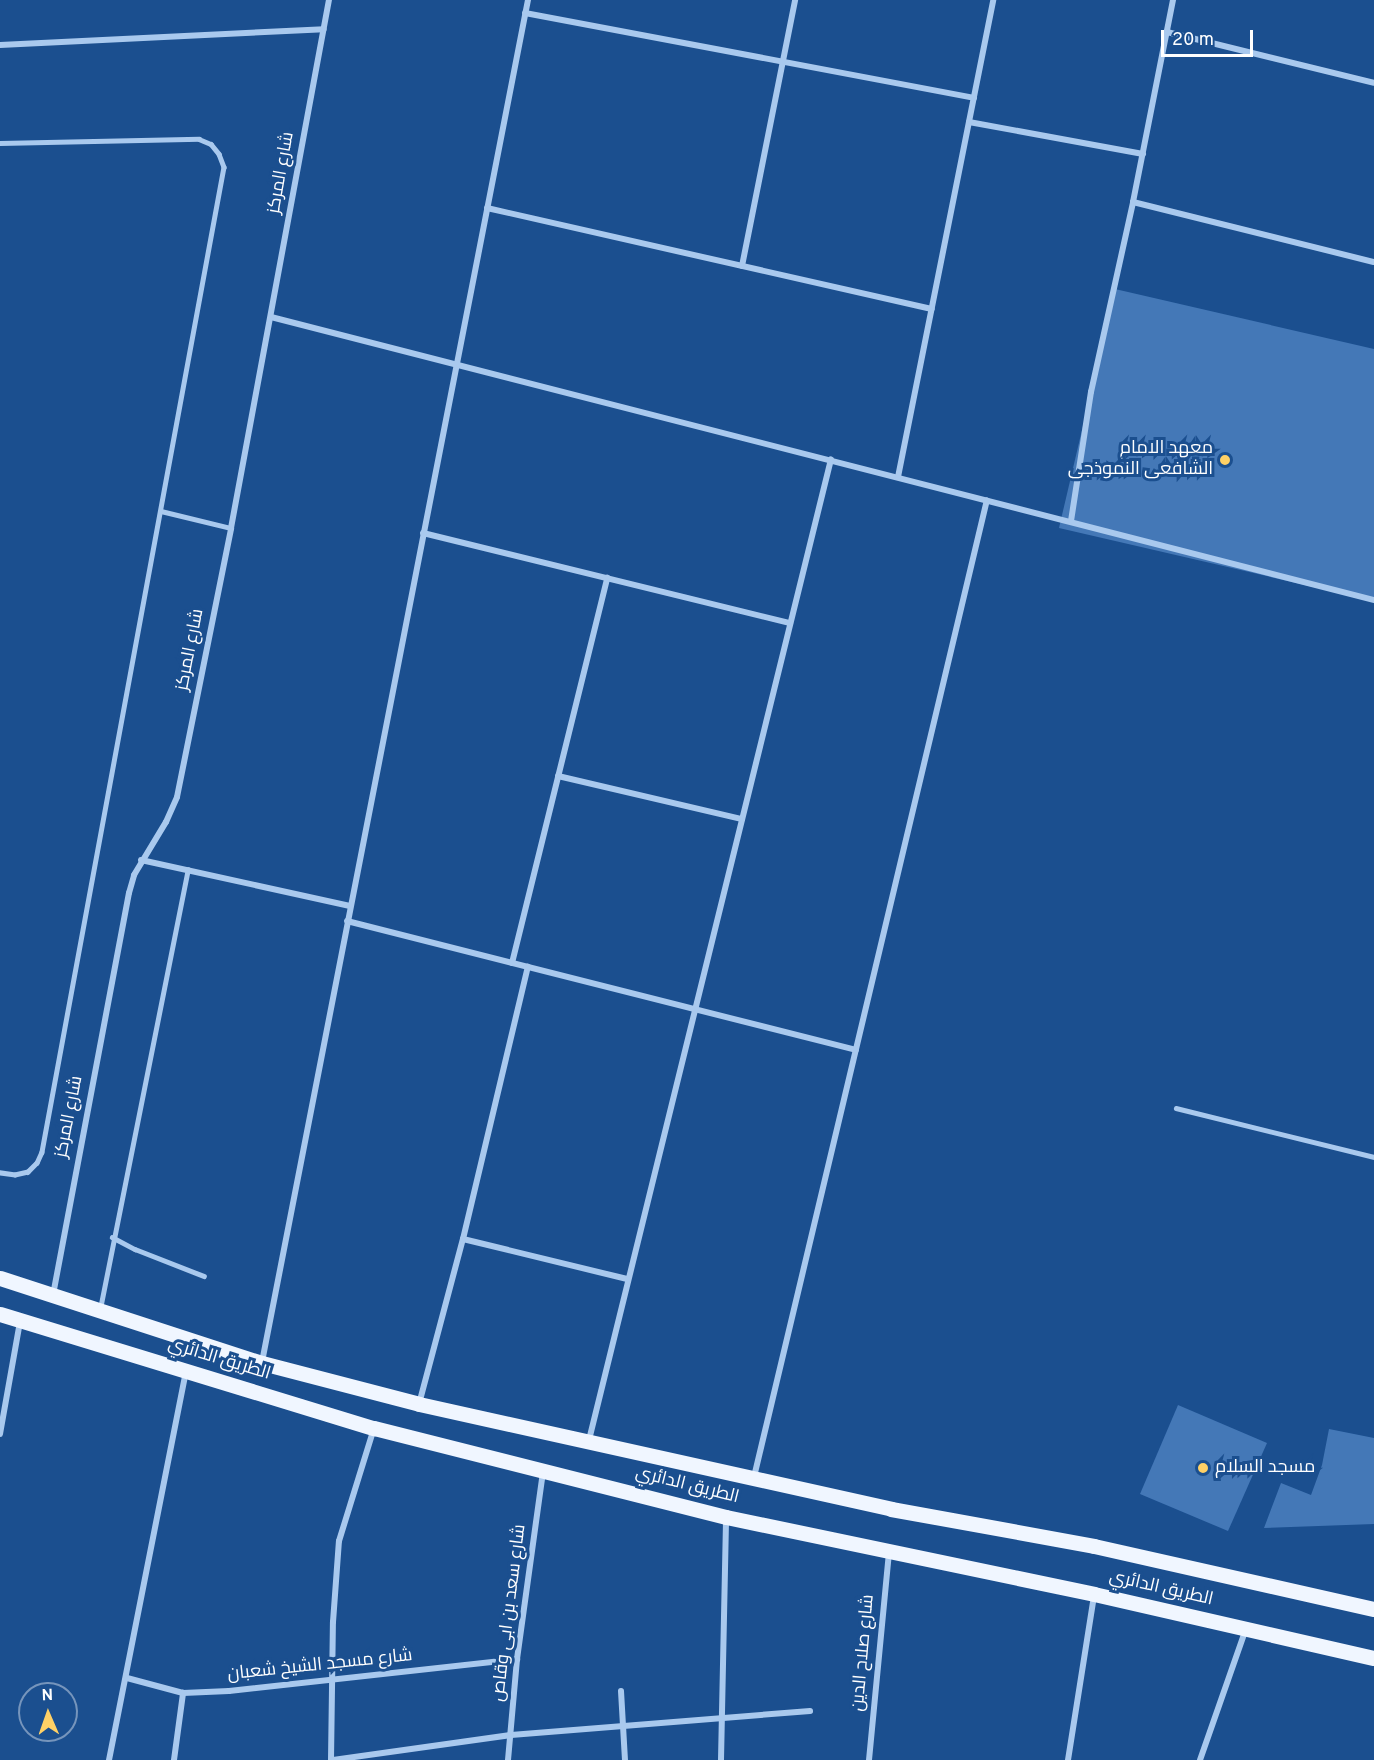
<!DOCTYPE html>
<html>
<head>
<meta charset="utf-8">
<style>
  body { margin:0 }
  #map { position:relative; width:1374px; height:1760px; overflow:hidden; background:#1b4f8f; font-family:Overpass,Cairo,sans-serif }
  div>[style] { position:absolute }
  [style*='--x'] { left:calc(var(--x)*1px); top:calc(var(--y)*1px); width:calc(var(--w)*1px); rotate:calc(var(--a)*1deg) }
  .building>* { inset:0; background:#4478b7 }
  .lane>* { height:4.5px; margin:-2.25px; padding:0 2.25px; transform-origin:2.25px; border-radius:2.25px; background:#a9c9ee }
  .street>* { height:6px; margin:-3px; padding:0 3px; transform-origin:3px; border-radius:3px; background:#a9c9ee }
  .primary>* { height:15px; margin:-7.5px; padding:0 7.5px; transform-origin:7.5px; border-radius:7.5px; background:#f0f6ff }
  .dots>* { width:16px; height:16px; translate:-50% -50%; box-sizing:border-box; border:3px solid #1b4f8f; border-radius:50% }
  span { translate:-50% -50%; white-space:nowrap; text-align:center; line-height:1.15; -webkit-text-stroke:6px #1b4f8f; paint-order:stroke }
  .street-label { font-size:18px; color:#fff }
  .poi-label { font-size:18px; color:#fff }
  .right { translate:-100% -50%; text-align:right }
  .left { translate:0 -50%; text-align:left }
  .north { position:absolute; left:18px; top:1682px; width:60px; height:60px; box-sizing:border-box; background:#1b4f8f; border:2px solid #7695bc; border-radius:50%; rotate:358deg; font-size:16px; font-weight:700; line-height:24px; text-align:center; color:#fff }
  .north::after { content:''; display:block; margin:auto; width:21px; height:27px; background:#ffd166; clip-path:polygon(50% 0,100% 100%,50% 72%,0 100%) }
  .scale { position:absolute; left:1161px; top:30px; width:92px; height:27px; box-sizing:border-box; border:3px solid #fff; border-top:0; padding-left:8px; font-size:18px; line-height:21px; white-space:nowrap; color:#fff; -webkit-text-stroke:4px #1b4f8f; paint-order:stroke }
</style>
</head>
<body>
<div id="map">
  <div class="building">
    <i style="clip-path:polygon(1115px 289px,1374px 349px,1374px 601px,1059px 528px)"></i>
    <i style="clip-path:polygon(1178px 1405px,1267px 1443px,1228px 1531px,1140px 1494px)"></i>
    <i style="clip-path:polygon(1329px 1429px,1374px 1438px,1374px 1524px,1264px 1528px,1281px 1483px,1311px 1495px,1322px 1465px)"></i>
  </div>
  <div class="lane">
    <i style="--x:0;--y:143;--w:199;--a:-1.2"></i>
    <i style="--x:199;--y:139;--w:13;--a:23"></i>
    <i style="--x:211;--y:144;--w:13;--a:51"></i>
    <i style="--x:219;--y:154;--w:14;--a:69"></i>
    <i style="--x:224;--y:167;--w:1002;--a:100.47"></i>
    <i style="--x:42;--y:1152;--w:12;--a:114"></i>
    <i style="--x:37;--y:1163;--w:13;--a:135"></i>
    <i style="--x:28;--y:1172;--w:13;--a:167"></i>
    <i style="--x:15;--y:1175;--w:15;--a:-172"></i>
    <i style="--x:161;--y:511;--w:72;--a:13.7"></i>
    <i style="--x:1176;--y:1108;--w:204;--a:13.9"></i>
    <i style="--x:112;--y:1237;--w:26;--a:28"></i>
    <i style="--x:135;--y:1249;--w:74;--a:21.4"></i>
    <i style="--x:100;--y:1309;--w:448;--a:-78.7"></i>
  </div>
  <div class="street">
    <i style="--x:525;--y:13;--w:457;--a:10.7"></i>
    <i style="--x:1167;--y:32;--w:213;--a:13.8"></i>
    <i style="--x:0;--y:45;--w:324;--a:-2.8"></i>
    <i style="--x:969;--y:122;--w:177;--a:10.4"></i>
    <i style="--x:1133;--y:202;--w:248;--a:14"></i>
    <i style="--x:487;--y:208;--w:456;--a:12.8"></i>
    <i style="--x:742;--y:266;--w:271;--a:-78.7"></i>
    <i style="--x:271;--y:317;--w:1139;--a:14.39"></i>
    <i style="--x:898;--y:477;--w:486;--a:-78.7"></i>
    <i style="--x:1071;--y:521;--w:131;--a:-81.2"></i>
    <i style="--x:1091;--y:392;--w:195;--a:-77.5"></i>
    <i style="--x:1133;--y:202;--w:206;--a:-78.8"></i>
    <i style="--x:423;--y:533;--w:378;--a:13.8"></i>
    <i style="--x:558;--y:776;--w:189;--a:13.2"></i>
    <i style="--x:141;--y:860;--w:214;--a:12.4"></i>
    <i style="--x:347;--y:921;--w:525;--a:14.22"></i>
    <i style="--x:512;--y:963;--w:397;--a:-76.1"></i>
    <i style="--x:463;--y:1239;--w:169;--a:13.7"></i>
    <i style="--x:53;--y:1295;--w:409;--a:-79.3"></i>
    <i style="--x:129;--y:893;--w:19;--a:-74"></i>
    <i style="--x:134;--y:875;--w:62;--a:-58.9"></i>
    <i style="--x:166;--y:822;--w:27;--a:-66"></i>
    <i style="--x:177;--y:797;--w:274;--a:-78.6"></i>
    <i style="--x:231;--y:528;--w:537;--a:-79.49"></i>
    <i style="--x:262;--y:1362;--w:1388;--a:-78.95"></i>
    <i style="--x:419;--y:1404;--w:171;--a:-75.1"></i>
    <i style="--x:463;--y:1239;--w:280;--a:-76.6"></i>
    <i style="--x:0;--y:1434;--w:114;--a:-79.9"></i>
    <i style="--x:589;--y:1440;--w:1010;--a:-76.14"></i>
    <i style="--x:754;--y:1477;--w:1004;--a:-76.59"></i>
    <i style="--x:127;--y:1678;--w:58;--a:15"></i>
    <i style="--x:183;--y:1693;--w:46;--a:-2.5"></i>
    <i style="--x:229;--y:1691;--w:290;--a:-6.3"></i>
    <i style="--x:621;--y:1691;--w:69;--a:86.7"></i>
    <i style="--x:109;--y:1760;--w:396;--a:-78.8"></i>
    <i style="--x:174;--y:1760;--w:68;--a:-82.3"></i>
    <i style="--x:331;--y:1760;--w:138;--a:-89.2"></i>
    <i style="--x:333;--y:1622;--w:81;--a:-85.8"></i>
    <i style="--x:339;--y:1541;--w:118;--a:-72.8"></i>
    <i style="--x:333;--y:1760;--w:180;--a:-8"></i>
    <i style="--x:511;--y:1735;--w:300;--a:-4.6"></i>
    <i style="--x:508;--y:1760;--w:101;--a:-84.9"></i>
    <i style="--x:517;--y:1659;--w:189;--a:-82.1"></i>
    <i style="--x:721;--y:1760;--w:242;--a:-88.8"></i>
    <i style="--x:869;--y:1760;--w:209;--a:-84.5"></i>
    <i style="--x:1068;--y:1760;--w:167;--a:-81"></i>
    <i style="--x:1200;--y:1760;--w:139;--a:-70.7"></i>
  </div>
  <div class="primary">
    <i style="--x:0;--y:1278;--w:275;--a:18"></i>
    <i style="--x:262;--y:1363;--w:162;--a:14.6"></i>
    <i style="--x:419;--y:1404;--w:484;--a:12.5"></i>
    <i style="--x:891;--y:1509;--w:206;--a:10.3"></i>
    <i style="--x:1094;--y:1546;--w:287;--a:12.7"></i>
    <i style="--x:0;--y:1314;--w:391;--a:17"></i>
    <i style="--x:374;--y:1428;--w:363;--a:14.2"></i>
    <i style="--x:726;--y:1517;--w:376;--a:11.8"></i>
    <i style="--x:1094;--y:1594;--w:287;--a:12.9"></i>
  </div>
  <div class="dots">
    <i style="left:1225px;top:460px;background:#ffd166"></i>
    <i style="left:1203px;top:1468px;background:#ffd166"></i>
  </div>
  <div class="street-label">
    <span style="left:282px;top:173px;rotate:-80deg">شارع المركز</span>
    <span style="left:191px;top:650px;rotate:-79deg">شارع المركز</span>
    <span style="left:70px;top:1117px;rotate:-79deg">شارع المركز</span>
    <span style="left:219px;top:1360px;rotate:17deg">الطريق الدائري</span>
    <span style="left:687px;top:1486px;rotate:14deg">الطريق الدائري</span>
    <span style="left:1161px;top:1589px;rotate:13deg">الطريق الدائري</span>
    <span style="left:510px;top:1613px;rotate:-83deg">شارع سعد بن ابى وقاص</span>
    <span style="left:864px;top:1653px;rotate:-85deg">شارع صلاح الدين</span>
    <span style="left:320px;top:1666px;rotate:-6deg">شارع مسجد الشيخ شعبان</span>
  </div>
  <div class="poi-label">
    <span class="right" style="left:1213px;top:460px">معهد الامام<br>الشافعى النموذجى</span>
    <span class="left" style="left:1215px;top:1468px">مسجد السلام</span>
  </div>
  <div class="north">N</div>
  <div class="scale">20 m</div>
</div>
</body>
</html>
